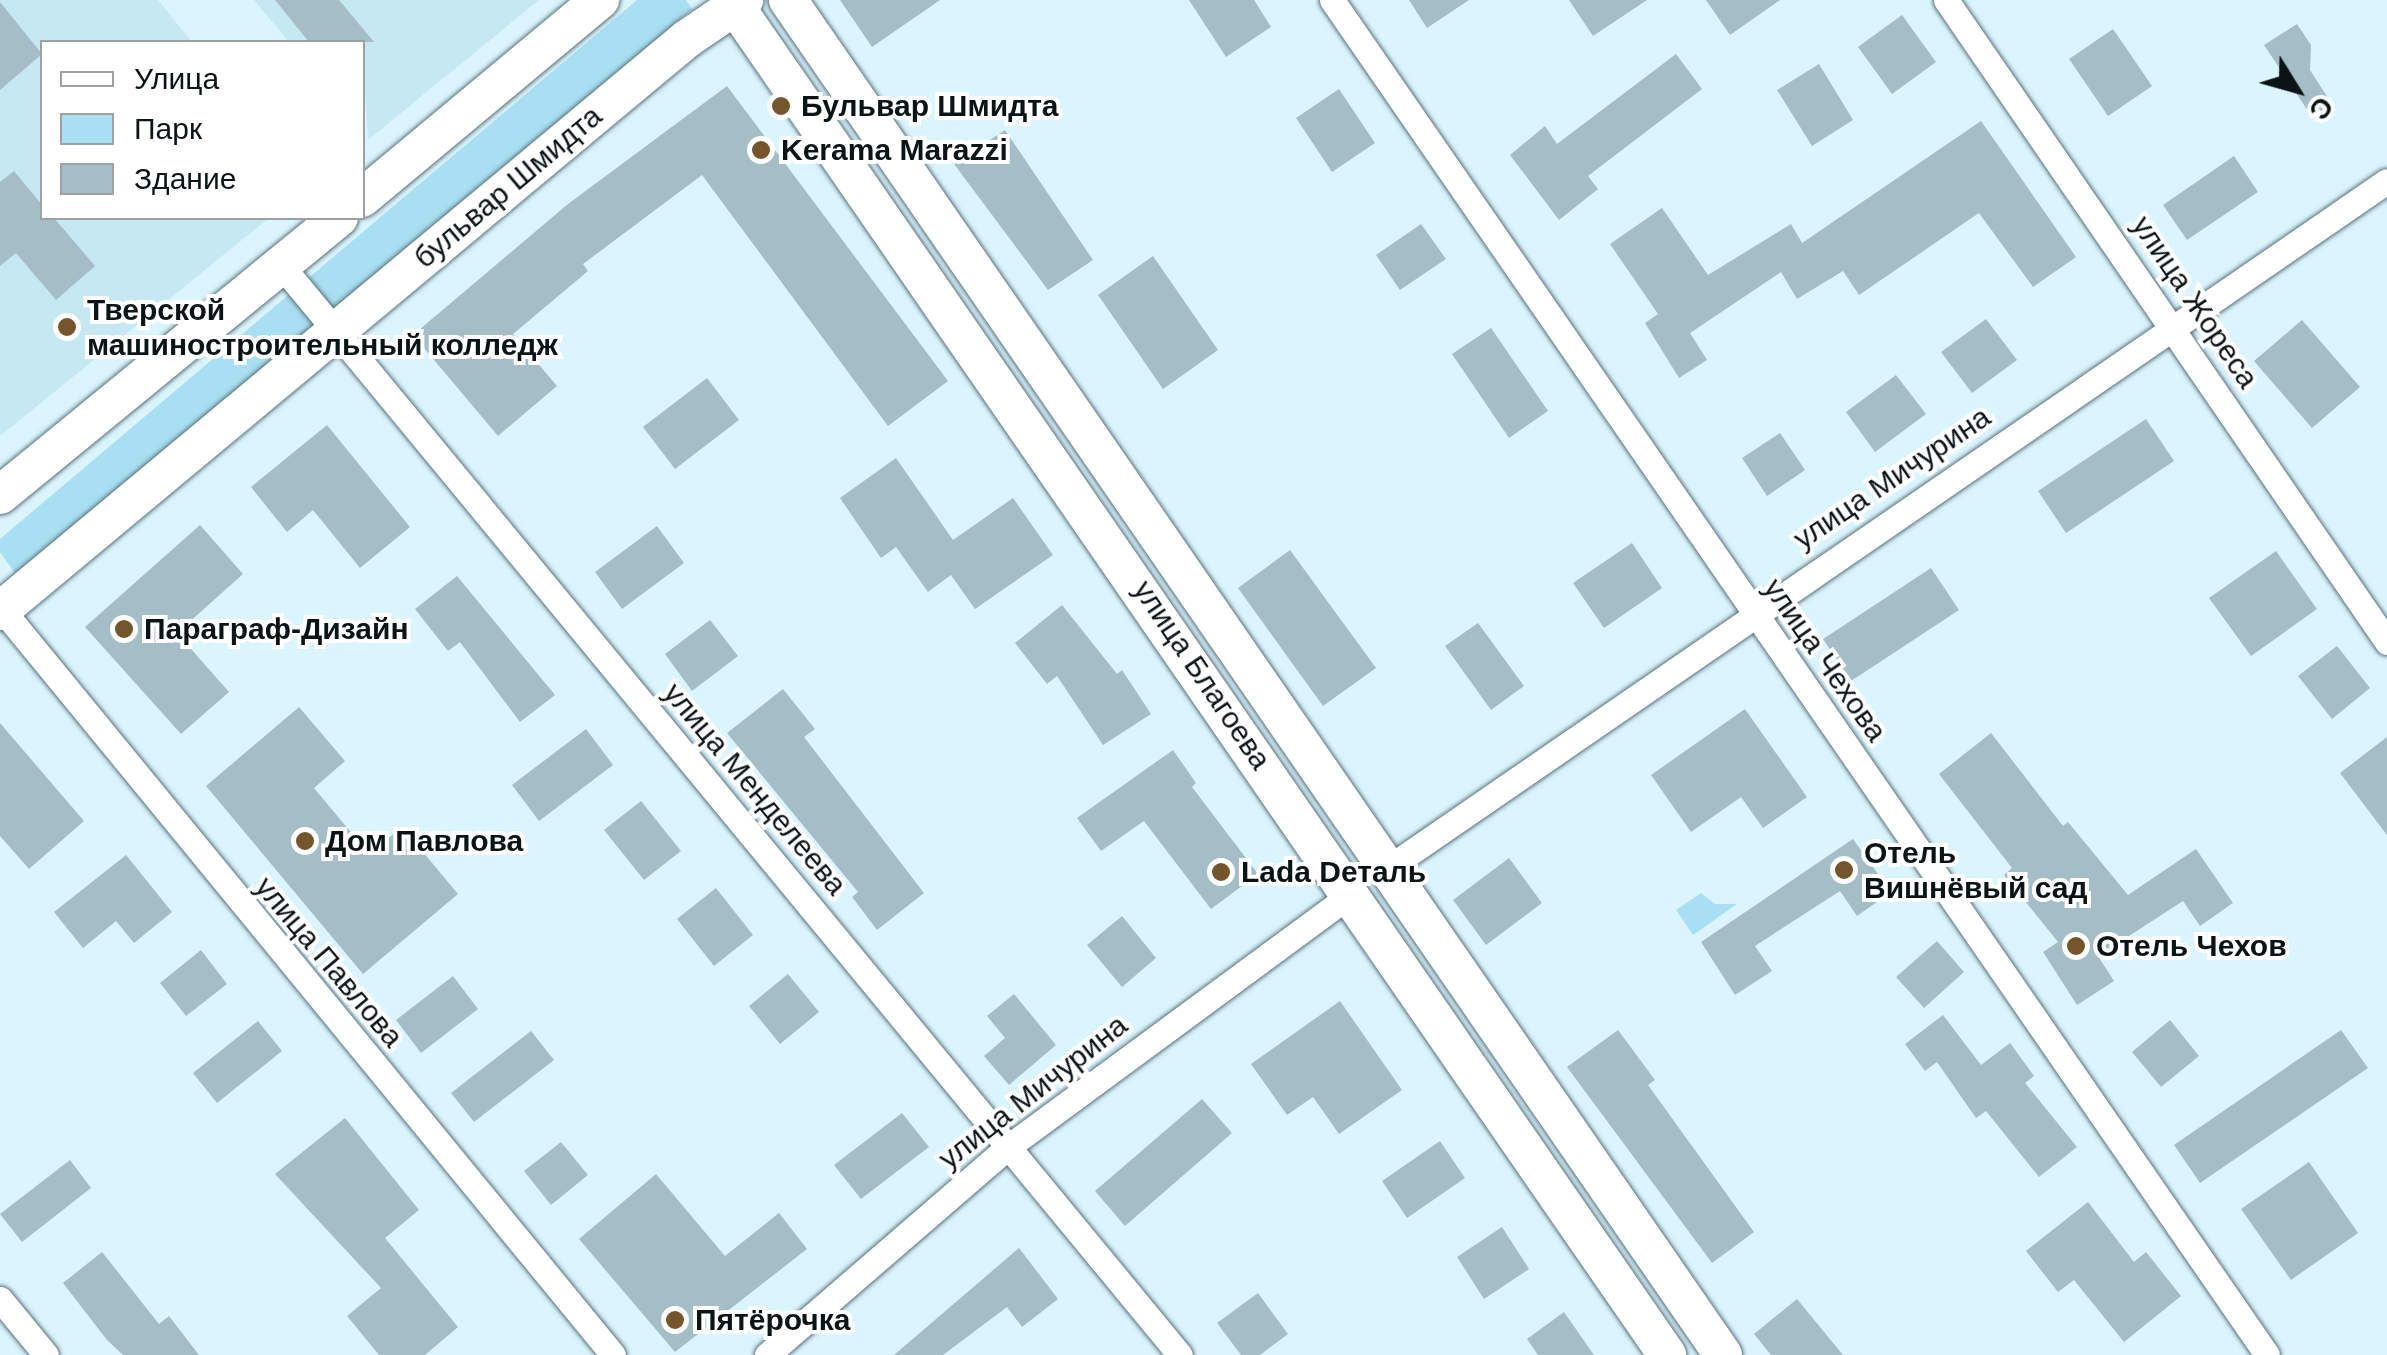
<!DOCTYPE html>
<html>
<head>
<meta charset="utf-8">
<style>
  body { margin:0 }
  #map { position:relative; width:2387px; height:1355px; overflow:hidden; background:#dbf5ff; font-family:Helvetica,sans-serif }
  div>[style] { position:absolute }
  [style*='--x'] { left:calc(var(--x)*1px); top:calc(var(--y)*1px); width:calc(var(--w)*1px); rotate:calc(var(--a)*1deg) }
  .built>* { inset:0; background:#c5e8f3 }
  .green>* { inset:0; background:#a9dff2 }
  .building>* { inset:0; background:#a4bdc6 }
  .roads { filter:drop-shadow(0 0 2px #5a7179) drop-shadow(0 0 2px #5a7179) }
  .street>* { height:25px; margin:-12.5px; padding:0 12.5px; transform-origin:12.5px; border-radius:12.5px; background:#fff }
  .secondary>* { height:38px; margin:-19px; padding:0 19px; transform-origin:19px; border-radius:19px; background:#fff }
  .dots>* { width:28px; height:28px; translate:-50% -50%; box-sizing:border-box; border:5px solid #fff; border-radius:50% }
  span { translate:-50% -50%; white-space:nowrap; text-align:center; line-height:1.15; -webkit-text-stroke:8px #fff; paint-order:stroke }
  .poi-label { font-size:30px; color:#0a1316; font-weight:700 }
  .left { translate:0 -50%; text-align:left }
  .street-label { font-size:30px; color:#0a1316 }
  .legend { position:absolute; left:40px; top:40px; width:325px; height:180px; box-sizing:border-box; background:#fff; border:2px solid #9da1a2; margin:0; padding:12px 18px; list-style:none; font-size:30px; color:#0a1316 }
  .legend li { display:flex; align-items:center; gap:20px; height:50px }
  .legend b { width:50px; border:2px solid #9da1a2 }
  .north { position:absolute; left:2247px; top:40px; width:100px; height:100px; -webkit-text-stroke:8px #fff; paint-order:stroke; rotate:127deg; font-size:28px; font-weight:700; line-height:40px; text-align:center; color:#0a1316 }
  .north::after { content:''; display:block; margin:auto; width:35px; height:45px; background:#0a1316; clip-path:polygon(50% 0,100% 100%,50% 72%,0 100%) }
</style>
</head>
<body>
<div id="map">
  <div class="built">
    <i style="clip-path:polygon(0 0,158px 0,192px 42px,42px 42px,42px 218px,269px 218px,0 436px)"></i>
    <i style="clip-path:polygon(254px 0,539px 0,368px 140px,362px 42px,289px 42px)"></i>
  </div>
  <div class="green">
    <i style="clip-path:polygon(637px 0,686px 0,692px 9px,19px 579px,0 552px,0 539px)"></i>
    <i style="clip-path:polygon(1701px 893px,1715px 904px,1737px 904px,1693px 935px,1676px 910px)"></i>
  </div>
  <div class="building">
    <i style="clip-path:polygon(275px 0,339px 0,374px 42px,309px 42px)"></i>
    <i style="clip-path:polygon(840px 0,940px 0,872px 47px)"></i>
    <i style="clip-path:polygon(1189px 0,1254px 0,1271px 27px,1226px 57px)"></i>
    <i style="clip-path:polygon(1409px 0,1469px 0,1427px 28px)"></i>
    <i style="clip-path:polygon(1569px 0,1647px 0,1593px 36px)"></i>
    <i style="clip-path:polygon(1706px 0,1780px 0,1730px 35px)"></i>
    <i style="clip-path:polygon(0 2px,42px 54px,0 90px)"></i>
    <i style="clip-path:polygon(1902px 15px,1936px 62px,1892px 94px,1858px 47px)"></i>
    <i style="clip-path:polygon(2297px 24px,2311px 45px,2310px 70px,2332px 104px,2312px 117px,2264px 45px)"></i>
    <i style="clip-path:polygon(2113px 29px,2152px 86px,2108px 116px,2069px 59px)"></i>
    <i style="clip-path:polygon(1676px 54px,1702px 89px,1588px 176px,1598px 189px,1559px 220px,1510px 155px,1545px 126px,1557px 144px)"></i>
    <i style="clip-path:polygon(1819px 64px,1853px 120px,1812px 146px,1777px 90px)"></i>
    <i style="clip-path:polygon(727px 86px,948px 381px,888px 426px,702px 175px,583px 264px,588px 271px,513px 334px,557px 386px,498px 436px,413px 335px,568px 204px)"></i>
    <i style="clip-path:polygon(1339px 89px,1375px 143px,1332px 172px,1296px 118px)"></i>
    <i style="clip-path:polygon(1981px 121px,2076px 257px,2033px 287px,1979px 213px,1859px 295px,1843px 271px,1797px 299px,1781px 272px,1690px 333px,1707px 360px,1679px 378px,1645px 323px,1658px 314px,1610px 244px,1662px 208px,1708px 275px,1791px 224px,1802px 243px)"></i>
    <i style="clip-path:polygon(1005px 130px,1093px 260px,1048px 290px,954px 164px)"></i>
    <i style="clip-path:polygon(2234px 156px,2258px 192px,2187px 240px,2163px 205px)"></i>
    <i style="clip-path:polygon(14px 171px,42px 205px,42px 218px,54px 218px,95px 266px,56px 300px,16px 253px,0 266px,0 182px)"></i>
    <i style="clip-path:polygon(1421px 224px,1446px 259px,1400px 290px,1376px 255px)"></i>
    <i style="clip-path:polygon(1153px 256px,1218px 350px,1163px 389px,1098px 295px)"></i>
    <i style="clip-path:polygon(1986px 319px,2017px 360px,1972px 393px,1941px 352px)"></i>
    <i style="clip-path:polygon(2302px 320px,2360px 387px,2312px 428px,2254px 361px)"></i>
    <i style="clip-path:polygon(1491px 328px,1548px 411px,1509px 438px,1452px 354px)"></i>
    <i style="clip-path:polygon(1896px 375px,1926px 414px,1875px 452px,1846px 412px)"></i>
    <i style="clip-path:polygon(707px 378px,739px 420px,675px 469px,643px 427px)"></i>
    <i style="clip-path:polygon(2146px 419px,2174px 461px,2066px 533px,2038px 491px)"></i>
    <i style="clip-path:polygon(327px 425px,410px 527px,360px 568px,313px 510px,287px 532px,251px 487px)"></i>
    <i style="clip-path:polygon(1780px 433px,1805px 470px,1767px 496px,1742px 458px)"></i>
    <i style="clip-path:polygon(896px 458px,953px 540px,1013px 498px,1053px 555px,975px 609px,951px 575px,928px 592px,896px 547px,881px 558px,840px 498px)"></i>
    <i style="clip-path:polygon(200px 525px,243px 574px,177px 633px,229px 692px,181px 734px,85px 627px)"></i>
    <i style="clip-path:polygon(657px 526px,684px 563px,622px 609px,595px 572px)"></i>
    <i style="clip-path:polygon(1632px 543px,1662px 588px,1604px 628px,1573px 583px)"></i>
    <i style="clip-path:polygon(1290px 550px,1376px 668px,1323px 706px,1238px 588px)"></i>
    <i style="clip-path:polygon(2276px 551px,2317px 609px,2251px 656px,2209px 598px)"></i>
    <i style="clip-path:polygon(1931px 568px,1959px 610px,1851px 681px,1823px 639px)"></i>
    <i style="clip-path:polygon(457px 576px,555px 695px,520px 722px,460px 642px,448px 651px,415px 609px)"></i>
    <i style="clip-path:polygon(1062px 605px,1117px 674px,1122px 670px,1151px 714px,1103px 745px,1057px 676px,1047px 684px,1015px 643px)"></i>
    <i style="clip-path:polygon(710px 620px,738px 656px,692px 691px,665px 654px)"></i>
    <i style="clip-path:polygon(1478px 623px,1524px 686px,1491px 710px,1445px 646px)"></i>
    <i style="clip-path:polygon(2337px 646px,2370px 688px,2332px 719px,2298px 676px)"></i>
    <i style="clip-path:polygon(783px 689px,815px 729px,804px 737px,924px 893px,877px 930px,852px 897px,858px 892px,727px 733px)"></i>
    <i style="clip-path:polygon(299px 707px,345px 761px,314px 788px,369px 854px,402px 827px,458px 894px,363px 974px,206px 786px)"></i>
    <i style="clip-path:polygon(1745px 709px,1807px 797px,1763px 828px,1741px 797px,1691px 832px,1651px 775px)"></i>
    <i style="clip-path:polygon(0 723px,84px 821px,29px 869px,0 836px)"></i>
    <i style="clip-path:polygon(586px 729px,613px 765px,539px 821px,512px 785px)"></i>
    <i style="clip-path:polygon(1991px 733px,2063px 826px,2068px 822px,2128px 895px,2196px 849px,2233px 903px,2200px 926px,2183px 901px,2098px 956px,2114px 981px,2077px 1005px,2043px 952px,2058px 942px,2004px 875px,2012px 868px,1939px 774px)"></i>
    <i style="clip-path:polygon(2387px 737px,2387px 835px,2340px 773px)"></i>
    <i style="clip-path:polygon(1173px 750px,1196px 783px,1192px 787px,1258px 874px,1211px 909px,1144px 821px,1101px 851px,1077px 818px)"></i>
    <i style="clip-path:polygon(641px 801px,681px 851px,644px 880px,604px 830px)"></i>
    <i style="clip-path:polygon(1853px 839px,1891px 892px,1857px 916px,1840px 891px,1755px 946px,1772px 971px,1735px 995px,1701px 942px)"></i>
    <i style="clip-path:polygon(126px 855px,172px 912px,134px 943px,116px 921px,83px 948px,54px 912px)"></i>
    <i style="clip-path:polygon(1509px 858px,1542px 903px,1486px 945px,1453px 900px)"></i>
    <i style="clip-path:polygon(716px 888px,753px 935px,714px 966px,677px 919px)"></i>
    <i style="clip-path:polygon(1122px 916px,1156px 958px,1122px 987px,1087px 945px)"></i>
    <i style="clip-path:polygon(1937px 941px,1964px 972px,1924px 1008px,1896px 977px)"></i>
    <i style="clip-path:polygon(201px 950px,227px 984px,186px 1016px,160px 983px)"></i>
    <i style="clip-path:polygon(788px 974px,819px 1012px,780px 1044px,749px 1006px)"></i>
    <i style="clip-path:polygon(453px 976px,478px 1009px,421px 1053px,396px 1020px)"></i>
    <i style="clip-path:polygon(1014px 994px,1056px 1045px,1009px 1085px,984px 1056px,1005px 1038px,987px 1016px)"></i>
    <i style="clip-path:polygon(1340px 1001px,1402px 1090px,1339px 1134px,1313px 1097px,1287px 1115px,1251px 1064px)"></i>
    <i style="clip-path:polygon(1943px 1015px,1981px 1065px,2010px 1043px,2034px 1076px,2025px 1083px,2077px 1147px,2039px 1177px,1986px 1111px,1976px 1118px,1937px 1062px,1925px 1071px,1905px 1044px)"></i>
    <i style="clip-path:polygon(2170px 1020px,2199px 1056px,2161px 1087px,2132px 1052px)"></i>
    <i style="clip-path:polygon(258px 1021px,282px 1051px,217px 1103px,193px 1073px)"></i>
    <i style="clip-path:polygon(1618px 1030px,1655px 1080px,1648px 1085px,1754px 1232px,1712px 1263px,1567px 1067px)"></i>
    <i style="clip-path:polygon(2341px 1030px,2368px 1068px,2200px 1183px,2174px 1145px)"></i>
    <i style="clip-path:polygon(531px 1031px,554px 1060px,474px 1122px,451px 1093px)"></i>
    <i style="clip-path:polygon(1202px 1099px,1232px 1133px,1125px 1226px,1095px 1191px)"></i>
    <i style="clip-path:polygon(902px 1113px,929px 1147px,861px 1199px,834px 1165px)"></i>
    <i style="clip-path:polygon(345px 1118px,419px 1210px,385px 1238px,458px 1327px,425px 1355px,379px 1355px,347px 1316px,381px 1288px,275px 1174px)"></i>
    <i style="clip-path:polygon(1440px 1141px,1465px 1178px,1407px 1218px,1382px 1181px)"></i>
    <i style="clip-path:polygon(561px 1142px,588px 1175px,551px 1205px,524px 1171px)"></i>
    <i style="clip-path:polygon(70px 1160px,91px 1188px,22px 1242px,0 1214px)"></i>
    <i style="clip-path:polygon(2309px 1162px,2358px 1233px,2291px 1280px,2241px 1209px)"></i>
    <i style="clip-path:polygon(656px 1174px,725px 1256px,779px 1213px,807px 1249px,675px 1352px,579px 1239px)"></i>
    <i style="clip-path:polygon(2088px 1202px,2134px 1262px,2146px 1252px,2181px 1296px,2124px 1342px,2074px 1280px,2058px 1292px,2026px 1251px)"></i>
    <i style="clip-path:polygon(1502px 1227px,1529px 1269px,1484px 1299px,1457px 1257px)"></i>
    <i style="clip-path:polygon(1019px 1248px,1058px 1299px,1022px 1327px,1007px 1307px,943px 1355px,894px 1355px)"></i>
    <i style="clip-path:polygon(102px 1252px,159px 1324px,169px 1316px,199px 1355px,123px 1355px,107px 1340px,63px 1283px)"></i>
    <i style="clip-path:polygon(1258px 1293px,1288px 1334px,1260px 1355px,1241px 1355px,1217px 1323px)"></i>
    <i style="clip-path:polygon(1797px 1299px,1843px 1355px,1771px 1355px,1754px 1334px)"></i>
    <i style="clip-path:polygon(1564px 1312px,1594px 1355px,1538px 1355px,1527px 1339px)"></i>
  </div>
  <div class="roads">
    <div class="street">
      <i style="--x:1332;--y:0;--w:1646;--a:55.39"></i>
      <i style="--x:1946;--y:0;--w:779;--a:55.51"></i>
      <i style="--x:281;--y:265;--w:1413;--a:50.49"></i>
      <i style="--x:0;--y:607;--w:967;--a:50.66"></i>
      <i style="--x:1388;--y:868;--w:1212;--a:-34.52"></i>
      <i style="--x:0;--y:1299;--w:72;--a:50.6"></i>
      <i style="--x:767;--y:1355;--w:318;--a:-40.8"></i>
      <i style="--x:1008;--y:1147;--w:426;--a:-36.4"></i>
    </div>
    <div class="secondary">
      <i style="--x:731;--y:0;--w:1647;--a:55.36"></i>
      <i style="--x:788;--y:0;--w:1646;--a:55.39"></i>
      <i style="--x:362;--y:198;--w:310;--a:-39.8"></i>
      <i style="--x:0;--y:495;--w:438;--a:-39.3"></i>
      <i style="--x:0;--y:611;--w:895;--a:-39.79"></i>
      <i style="--x:688;--y:38;--w:68;--a:-34.2"></i>
    </div>
  </div>
  <div class="dots">
    <i style="left:781px;top:106px;background:#75552b"></i>
    <i style="left:761px;top:150px;background:#75552b"></i>
    <i style="left:67px;top:327px;background:#75552b"></i>
    <i style="left:124px;top:629px;background:#75552b"></i>
    <i style="left:305px;top:841px;background:#75552b"></i>
    <i style="left:1844px;top:870px;background:#75552b"></i>
    <i style="left:1221px;top:872px;background:#75552b"></i>
    <i style="left:2076px;top:946px;background:#75552b"></i>
    <i style="left:675px;top:1320px;background:#75552b"></i>
  </div>
  <div class="poi-label">
    <span class="left" style="left:801px;top:106px">Бульвар Шмидта</span>
    <span class="left" style="left:781px;top:150px">Kerama Marazzi</span>
    <span class="left" style="left:87px;top:327px">Тверской<br>машиностроительный колледж</span>
    <span class="left" style="left:144px;top:629px">Параграф-Дизайн</span>
    <span class="left" style="left:325px;top:841px">Дом Павлова</span>
    <span class="left" style="left:1864px;top:870px">Отель<br>Вишнёвый сад</span>
    <span class="left" style="left:1241px;top:872px">Lada Dеталь</span>
    <span class="left" style="left:2096px;top:946px">Отель Чехов</span>
    <span class="left" style="left:695px;top:1320px">Пятёрочка</span>
  </div>
  <div class="street-label">
    <span style="left:508px;top:187px;rotate:-40deg">бульвар Шмидта</span>
    <span style="left:2195px;top:302px;rotate:56deg">улица Жореса</span>
    <span style="left:1892px;top:478px;rotate:-34deg">улица Мичурина</span>
    <span style="left:1825px;top:660px;rotate:55deg">улица Чехова</span>
    <span style="left:1202px;top:675px;rotate:56deg">улица Благоева</span>
    <span style="left:755px;top:789px;rotate:50deg">улица Менделеева</span>
    <span style="left:329px;top:962px;rotate:50deg">улица Павлова</span>
    <span style="left:1033px;top:1092px;rotate:-38deg">улица Мичурина</span>
  </div>
  <ul class="legend">
  <li><b style="height:12px;background:#fff"></b>Улица</li>
  <li><b style="height:28px;background:#a9dff2"></b>Парк</li>
  <li><b style="height:28px;background:#a4bdc6"></b>Здание</li>
  </ul>
  <div class="north">С</div>
</div>
</body>
</html>
